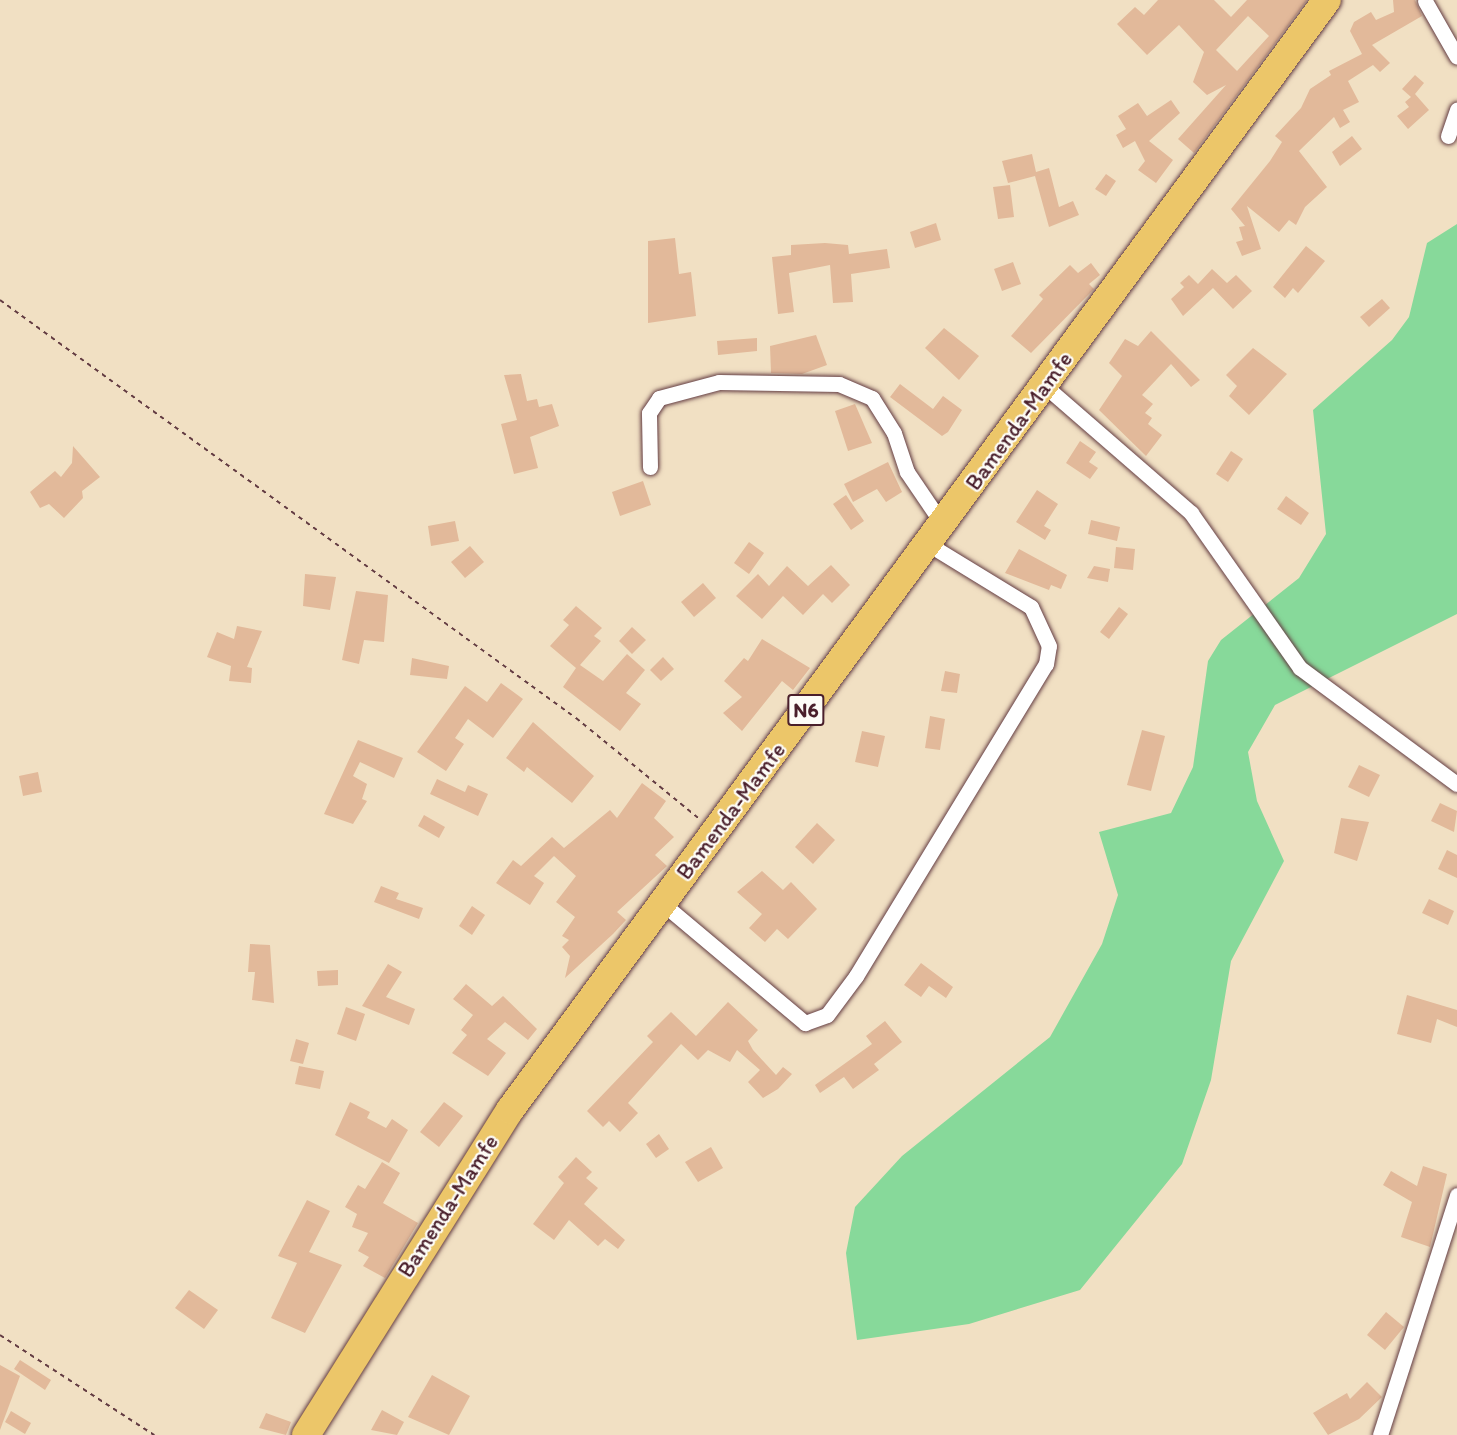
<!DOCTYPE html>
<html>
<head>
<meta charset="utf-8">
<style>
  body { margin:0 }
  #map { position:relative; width:1457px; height:1435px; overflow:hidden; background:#f1e0c3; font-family:Itim,sans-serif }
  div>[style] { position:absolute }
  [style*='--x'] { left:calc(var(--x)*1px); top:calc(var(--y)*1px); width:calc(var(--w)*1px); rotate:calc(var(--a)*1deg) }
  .green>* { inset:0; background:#87d99a }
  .building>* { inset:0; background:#e2b99a }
  .path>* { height:2px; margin-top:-1px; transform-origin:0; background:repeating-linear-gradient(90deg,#633c42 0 4.5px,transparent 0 9px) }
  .roads { filter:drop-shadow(0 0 2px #633c42) drop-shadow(0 0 2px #633c42) }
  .street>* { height:15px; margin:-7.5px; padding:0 7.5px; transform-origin:7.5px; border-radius:7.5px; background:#fff }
  .highway>* { height:28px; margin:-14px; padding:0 14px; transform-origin:14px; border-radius:14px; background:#ecc669 }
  span { translate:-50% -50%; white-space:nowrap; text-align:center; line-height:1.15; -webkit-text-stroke:4.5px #fdfcf7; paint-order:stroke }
  .shield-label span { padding:2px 4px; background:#fdfcf7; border:2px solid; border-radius:4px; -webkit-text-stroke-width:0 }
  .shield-label { font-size:21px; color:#4a1f2b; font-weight:700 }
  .street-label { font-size:22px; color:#4a1f2b }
</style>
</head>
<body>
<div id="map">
  <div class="green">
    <i style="clip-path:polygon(1457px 224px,1457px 614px,1275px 705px,1248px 752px,1257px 801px,1284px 861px,1231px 961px,1211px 1080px,1182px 1164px,1080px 1290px,969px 1324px,857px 1340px,846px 1253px,855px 1207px,902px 1156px,1050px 1037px,1102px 944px,1118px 895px,1099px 832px,1171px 813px,1193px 767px,1208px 661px,1221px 640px,1299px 578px,1326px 534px,1313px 410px,1392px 340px,1409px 317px,1427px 243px)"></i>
  </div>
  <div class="building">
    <i style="clip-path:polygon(evenodd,1158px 0,1214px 0,1231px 17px,1247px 0,1307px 0,1194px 153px,1178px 139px,1226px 85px,1207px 95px,1193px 82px,1204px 52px,1179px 25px,1147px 55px,1117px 24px,1135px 7px,1144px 15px,1158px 0,1248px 16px,1269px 36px,1237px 71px,1216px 50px,1248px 16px)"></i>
    <i style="clip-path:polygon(1393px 0,1415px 0,1422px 16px,1372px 45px,1390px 63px,1380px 72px,1373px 65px,1348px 81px,1359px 102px,1343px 110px,1350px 122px,1340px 128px,1334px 117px,1299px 151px,1327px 187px,1305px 207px,1296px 225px,1289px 220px,1279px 232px,1247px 206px,1261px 249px,1242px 256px,1236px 242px,1243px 240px,1239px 227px,1245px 226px,1231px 209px,1270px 161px,1282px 142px,1275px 136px,1301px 108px,1310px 89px,1331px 75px,1329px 71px,1362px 54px,1350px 31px,1354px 22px,1371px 12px,1376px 20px,1394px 12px)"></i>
    <i style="clip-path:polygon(1415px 75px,1424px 83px,1415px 94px,1429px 110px,1408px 129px,1397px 116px,1409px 107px,1405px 102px,1411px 97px,1402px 89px)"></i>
    <i style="clip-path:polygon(1171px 100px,1180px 113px,1149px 141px,1173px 160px,1156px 183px,1138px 170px,1145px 161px,1135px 141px,1123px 148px,1116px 135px,1126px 129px,1118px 116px,1138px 103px,1147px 116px)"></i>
    <i style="clip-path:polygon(1352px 136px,1362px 149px,1340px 166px,1332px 152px)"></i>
    <i style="clip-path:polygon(1032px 154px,1036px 172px,1049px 168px,1059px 207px,1073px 201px,1079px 215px,1049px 227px,1035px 176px,1008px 183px,1002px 161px)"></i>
    <i style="clip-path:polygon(1106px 174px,1116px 181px,1106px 196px,1095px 189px)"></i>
    <i style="clip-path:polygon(1010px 185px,1014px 217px,998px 219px,993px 187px)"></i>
    <i style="clip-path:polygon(936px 223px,941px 240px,915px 248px,910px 232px)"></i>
    <i style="clip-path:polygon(675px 238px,679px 274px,691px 272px,696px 316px,648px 323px,648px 241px)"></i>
    <i style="clip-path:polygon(825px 243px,848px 245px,849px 254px,887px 249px,890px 268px,851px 274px,853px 302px,833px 303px,830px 265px,789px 273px,794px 312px,778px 314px,772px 257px,791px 255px,791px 245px)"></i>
    <i style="clip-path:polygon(1306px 246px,1325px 261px,1298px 293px,1293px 288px,1285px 298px,1273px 287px)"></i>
    <i style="clip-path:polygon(1013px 262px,1021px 284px,1002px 291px,994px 269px)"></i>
    <i style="clip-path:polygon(1091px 263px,1100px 275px,1089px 284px,1094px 289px,1031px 353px,1011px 336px,1043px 299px,1039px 295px,1070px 265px,1078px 273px)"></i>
    <i style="clip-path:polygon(1212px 269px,1227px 283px,1236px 275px,1252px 291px,1233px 309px,1213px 288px,1183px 316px,1171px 299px,1184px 287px,1180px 283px,1189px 275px,1198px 284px)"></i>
    <i style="clip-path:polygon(1382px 299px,1390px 308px,1369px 327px,1360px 317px)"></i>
    <i style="clip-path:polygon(944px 328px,979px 356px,959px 380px,925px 348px)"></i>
    <i style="clip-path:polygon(1151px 331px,1200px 380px,1191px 387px,1171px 364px,1142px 395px,1153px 404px,1145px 413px,1152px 418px,1148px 424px,1162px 435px,1146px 456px,1099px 410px,1122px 376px,1109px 363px,1125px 339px,1138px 346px)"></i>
    <i style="clip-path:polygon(816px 335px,827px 365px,802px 374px,771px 373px,770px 346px)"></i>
    <i style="clip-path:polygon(757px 338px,757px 351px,718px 355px,717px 341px)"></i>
    <i style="clip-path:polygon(1253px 348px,1287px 374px,1249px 415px,1229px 396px,1237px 386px,1226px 375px)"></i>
    <i style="clip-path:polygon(521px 374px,527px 401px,537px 399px,539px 407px,552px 404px,559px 426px,530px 437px,538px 468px,514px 474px,501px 424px,517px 420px,504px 375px)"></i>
    <i style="clip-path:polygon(900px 384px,933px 409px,943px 396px,962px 410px,948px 432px,942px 436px,890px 397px)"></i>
    <i style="clip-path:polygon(855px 404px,872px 443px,848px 451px,835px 411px)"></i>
    <i style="clip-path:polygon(1080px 441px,1096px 452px,1089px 462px,1098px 468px,1090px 479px,1066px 463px)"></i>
    <i style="clip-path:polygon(73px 446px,100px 477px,82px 491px,83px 498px,64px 518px,49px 504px,40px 508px,30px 492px,55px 471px,61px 477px,72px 463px)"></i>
    <i style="clip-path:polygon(1231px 451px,1243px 459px,1228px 482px,1216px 474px)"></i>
    <i style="clip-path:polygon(888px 462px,902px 492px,886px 502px,877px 489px,853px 502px,844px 484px)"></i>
    <i style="clip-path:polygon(643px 481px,651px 505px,620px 516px,612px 492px)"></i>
    <i style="clip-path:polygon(1037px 490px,1058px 504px,1044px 526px,1051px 530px,1045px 540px,1016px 522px)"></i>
    <i style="clip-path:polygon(846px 495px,864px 521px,851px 530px,833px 504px)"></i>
    <i style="clip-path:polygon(1286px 496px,1309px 513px,1301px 525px,1277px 509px)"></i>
    <i style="clip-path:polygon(1091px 520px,1120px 527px,1117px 541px,1088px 534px)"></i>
    <i style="clip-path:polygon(455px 521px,459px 541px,431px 546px,428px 526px)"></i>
    <i style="clip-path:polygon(749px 542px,764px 553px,749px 574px,734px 563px)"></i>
    <i style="clip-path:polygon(470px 546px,484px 562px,465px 578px,451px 562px)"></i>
    <i style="clip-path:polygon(1116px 547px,1135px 549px,1133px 570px,1114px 568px)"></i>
    <i style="clip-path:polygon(1019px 549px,1067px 575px,1061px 589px,1051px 585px,1049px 590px,1005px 573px)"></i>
    <i style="clip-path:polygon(831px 565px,850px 585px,832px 603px,823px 594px,803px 615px,783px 596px,762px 619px,736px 596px,758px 574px,769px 586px,787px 566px,808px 586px)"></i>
    <i style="clip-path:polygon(1094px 566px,1110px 569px,1108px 582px,1087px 578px)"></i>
    <i style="clip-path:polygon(305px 574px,336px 577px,330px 610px,303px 606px)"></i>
    <i style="clip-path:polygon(703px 583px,716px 598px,694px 617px,681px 602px)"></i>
    <i style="clip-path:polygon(356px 591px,388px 595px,384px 642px,364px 640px,359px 664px,342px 660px)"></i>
    <i style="clip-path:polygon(576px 606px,602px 628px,594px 636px,601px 641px,580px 665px,603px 681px,627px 654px,645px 670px,626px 693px,641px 704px,620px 731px,563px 687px,576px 668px,550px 646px,569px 625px,563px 620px)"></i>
    <i style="clip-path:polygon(1119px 607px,1128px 614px,1109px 639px,1100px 632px)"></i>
    <i style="clip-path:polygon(237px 626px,262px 631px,247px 667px,252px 668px,251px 683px,229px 681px,231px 666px,207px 657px,217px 632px,234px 639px)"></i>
    <i style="clip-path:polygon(632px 627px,646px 640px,632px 654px,619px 641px)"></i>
    <i style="clip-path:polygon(762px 639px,810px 668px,793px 690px,782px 681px,742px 731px,723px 713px,742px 697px,724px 681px,744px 658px,748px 661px)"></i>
    <i style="clip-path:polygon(663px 657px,674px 669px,661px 681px,650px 670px)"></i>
    <i style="clip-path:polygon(412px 658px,449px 666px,447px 679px,410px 675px)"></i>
    <i style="clip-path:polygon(945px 671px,960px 674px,957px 693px,941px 691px)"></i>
    <i style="clip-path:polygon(501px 683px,523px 699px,493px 738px,468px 719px,455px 738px,464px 744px,446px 771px,417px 752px,465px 686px,487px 702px)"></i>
    <i style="clip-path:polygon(930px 716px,945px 719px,940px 750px,925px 748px)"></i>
    <i style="clip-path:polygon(533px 722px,594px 776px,572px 803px,527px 767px,524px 772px,506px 758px)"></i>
    <i style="clip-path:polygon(1142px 730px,1165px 736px,1151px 791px,1127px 785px)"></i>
    <i style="clip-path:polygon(862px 731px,885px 736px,878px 767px,855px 762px)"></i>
    <i style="clip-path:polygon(358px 740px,403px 758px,394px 778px,360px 762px,353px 776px,367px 784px,362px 799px,367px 801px,353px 824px,324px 814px)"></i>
    <i style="clip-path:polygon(1359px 765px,1380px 775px,1369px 797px,1348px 787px)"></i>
    <i style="clip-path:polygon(38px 772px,42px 792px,23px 796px,19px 776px)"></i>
    <i style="clip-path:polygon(437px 779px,465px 792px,468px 785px,488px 794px,478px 816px,430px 794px)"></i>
    <i style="clip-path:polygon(642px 783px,666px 801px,654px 818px,674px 837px,655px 855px,667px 866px,617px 912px,626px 920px,613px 934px,565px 978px,570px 956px,562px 947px,569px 940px,562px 936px,575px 917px,556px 902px,576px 876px,554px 856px,534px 876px,544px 883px,530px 905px,496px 883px,513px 860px,521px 866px,552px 837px,564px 848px,610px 810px,617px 818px)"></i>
    <i style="clip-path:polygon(1440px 803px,1457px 811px,1454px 832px,1431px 821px)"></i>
    <i style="clip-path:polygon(424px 815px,445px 827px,439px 838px,418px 826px)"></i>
    <i style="clip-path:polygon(1341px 818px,1369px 822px,1357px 861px,1334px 853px)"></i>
    <i style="clip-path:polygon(817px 823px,835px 840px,813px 864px,795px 847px)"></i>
    <i style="clip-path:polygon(1447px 850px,1457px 855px,1457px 878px,1438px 869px)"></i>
    <i style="clip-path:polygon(762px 871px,783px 890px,791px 882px,817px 909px,788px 939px,777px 929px,765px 942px,749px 928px,762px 914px,737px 892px)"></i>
    <i style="clip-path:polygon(381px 886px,399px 893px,396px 899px,423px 908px,419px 919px,374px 902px)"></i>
    <i style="clip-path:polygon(1429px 899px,1454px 911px,1448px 925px,1422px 913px)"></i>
    <i style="clip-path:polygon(472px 906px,485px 915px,472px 935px,459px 926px)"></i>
    <i style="clip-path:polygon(250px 944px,270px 945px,274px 1003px,252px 1000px,255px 972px,248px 972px)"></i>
    <i style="clip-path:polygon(921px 963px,953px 987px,946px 998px,929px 986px,921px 997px,904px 985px)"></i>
    <i style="clip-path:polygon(388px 964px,402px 972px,386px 997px,415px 1009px,409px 1025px,362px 1006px)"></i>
    <i style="clip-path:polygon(338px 970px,338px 985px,318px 986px,317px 971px)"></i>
    <i style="clip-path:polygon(466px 984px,492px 1006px,503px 996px,537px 1029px,528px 1040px,505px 1022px,487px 1039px,506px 1053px,488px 1076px,452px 1053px,467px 1035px,461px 1030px,473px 1015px,453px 999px)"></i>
    <i style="clip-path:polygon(1407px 995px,1457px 1010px,1457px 1027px,1437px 1019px,1431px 1043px,1397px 1034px)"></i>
    <i style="clip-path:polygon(728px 1002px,758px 1030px,748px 1041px,753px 1050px,776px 1075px,783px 1067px,792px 1074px,778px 1089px,763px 1098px,748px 1082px,760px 1070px,737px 1050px,730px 1062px,708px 1050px,698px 1060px,681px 1044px,628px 1103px,638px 1113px,620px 1132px,609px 1121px,603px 1127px,587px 1111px,653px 1042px,647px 1036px,671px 1012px,696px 1036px)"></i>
    <i style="clip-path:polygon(346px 1007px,365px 1014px,356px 1041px,337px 1034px)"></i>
    <i style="clip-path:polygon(885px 1021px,902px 1042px,874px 1064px,879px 1070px,853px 1089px,844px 1077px,820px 1093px,815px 1085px,872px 1044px,866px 1036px)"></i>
    <i style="clip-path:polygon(296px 1039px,309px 1043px,303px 1064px,290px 1061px)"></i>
    <i style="clip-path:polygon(299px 1066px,324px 1071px,320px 1089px,295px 1084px)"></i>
    <i style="clip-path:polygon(350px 1102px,370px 1112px,367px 1118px,386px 1128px,392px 1119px,408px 1130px,389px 1163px,335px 1135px)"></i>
    <i style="clip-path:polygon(444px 1102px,463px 1116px,439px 1147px,420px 1132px)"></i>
    <i style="clip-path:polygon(659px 1134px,669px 1149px,656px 1158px,646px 1144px)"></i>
    <i style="clip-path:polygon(711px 1147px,723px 1168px,698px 1182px,685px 1162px)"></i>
    <i style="clip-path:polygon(576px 1157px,592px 1172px,586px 1178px,598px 1188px,584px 1204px,625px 1240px,618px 1249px,605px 1239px,598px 1246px,569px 1220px,554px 1240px,533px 1224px,564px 1183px,558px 1177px)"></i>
    <i style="clip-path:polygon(382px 1162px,400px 1173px,383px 1203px,418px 1223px,385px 1278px,363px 1266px,369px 1257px,358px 1251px,368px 1233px,352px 1227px,357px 1214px,345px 1207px,358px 1185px,365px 1189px)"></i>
    <i style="clip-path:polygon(1423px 1166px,1447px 1174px,1430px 1247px,1401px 1237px,1412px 1202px,1383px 1185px,1391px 1171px,1417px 1186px)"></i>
    <i style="clip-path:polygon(307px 1200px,330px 1211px,309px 1252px,342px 1265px,305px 1333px,271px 1318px,297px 1263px,278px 1256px)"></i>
    <i style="clip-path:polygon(189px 1290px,218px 1310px,204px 1329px,175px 1308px)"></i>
    <i style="clip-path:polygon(1386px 1312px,1404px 1327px,1385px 1350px,1367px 1335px)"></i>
    <i style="clip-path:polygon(20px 1360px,51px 1380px,45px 1390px,14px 1369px)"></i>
    <i style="clip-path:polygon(0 1365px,20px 1376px,0 1430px)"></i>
    <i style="clip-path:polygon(432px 1375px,470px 1396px,449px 1435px,408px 1417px)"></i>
    <i style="clip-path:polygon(1367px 1382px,1382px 1397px,1359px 1419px,1328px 1435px,1313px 1413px,1347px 1393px,1350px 1399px)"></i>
    <i style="clip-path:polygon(382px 1410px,404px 1422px,397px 1435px,371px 1430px)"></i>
    <i style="clip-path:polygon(11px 1411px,31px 1423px,25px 1434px,5px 1422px)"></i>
    <i style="clip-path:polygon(266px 1413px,291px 1422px,286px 1435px,259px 1428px)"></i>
  </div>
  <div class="path">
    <i style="--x:0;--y:300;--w:712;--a:35.97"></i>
    <i style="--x:576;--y:718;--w:158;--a:39.3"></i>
    <i style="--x:0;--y:1335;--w:184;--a:33"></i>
  </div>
  <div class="roads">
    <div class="street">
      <i style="--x:1425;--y:1;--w:64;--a:60.3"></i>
      <i style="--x:1448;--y:136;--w:28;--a:-71"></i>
      <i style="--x:1045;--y:386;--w:194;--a:41"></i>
      <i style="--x:1191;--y:513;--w:189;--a:54.9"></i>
      <i style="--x:1300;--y:668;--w:195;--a:36.5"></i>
      <i style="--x:650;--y:467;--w:54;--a:-91.1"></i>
      <i style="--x:649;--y:413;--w:18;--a:-56"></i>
      <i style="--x:659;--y:398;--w:62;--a:-14.9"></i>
      <i style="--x:719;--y:382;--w:120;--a:1"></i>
      <i style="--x:839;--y:384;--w:36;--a:23"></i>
      <i style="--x:872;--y:398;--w:41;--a:57.8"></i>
      <i style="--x:894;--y:433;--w:41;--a:71.6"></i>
      <i style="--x:907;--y:472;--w:64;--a:55.8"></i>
      <i style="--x:662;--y:903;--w:187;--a:40"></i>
      <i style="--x:805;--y:1023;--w:23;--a:-20"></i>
      <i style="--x:827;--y:1015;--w:49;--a:-53.4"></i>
      <i style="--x:856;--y:976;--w:365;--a:-58.7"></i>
      <i style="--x:1046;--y:664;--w:18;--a:-81"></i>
      <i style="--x:1049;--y:646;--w:43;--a:-114.8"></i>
      <i style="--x:1031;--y:607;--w:121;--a:-148.5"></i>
      <i style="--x:1380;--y:1435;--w:252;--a:-72.2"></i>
    </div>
    <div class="highway">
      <i style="--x:306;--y:1435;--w:384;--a:-57.9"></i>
      <i style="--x:510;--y:1110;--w:1378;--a:-53.65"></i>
    </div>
  </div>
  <div class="shield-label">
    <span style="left:806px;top:710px">N6</span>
  </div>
  <div class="street-label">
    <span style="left:1019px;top:421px;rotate:-54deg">Bamenda-Mamfe</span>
    <span style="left:731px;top:811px;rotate:-53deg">Bamenda-Mamfe</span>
    <span style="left:448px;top:1206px;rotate:-57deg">Bamenda-Mamfe</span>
  </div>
</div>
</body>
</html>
